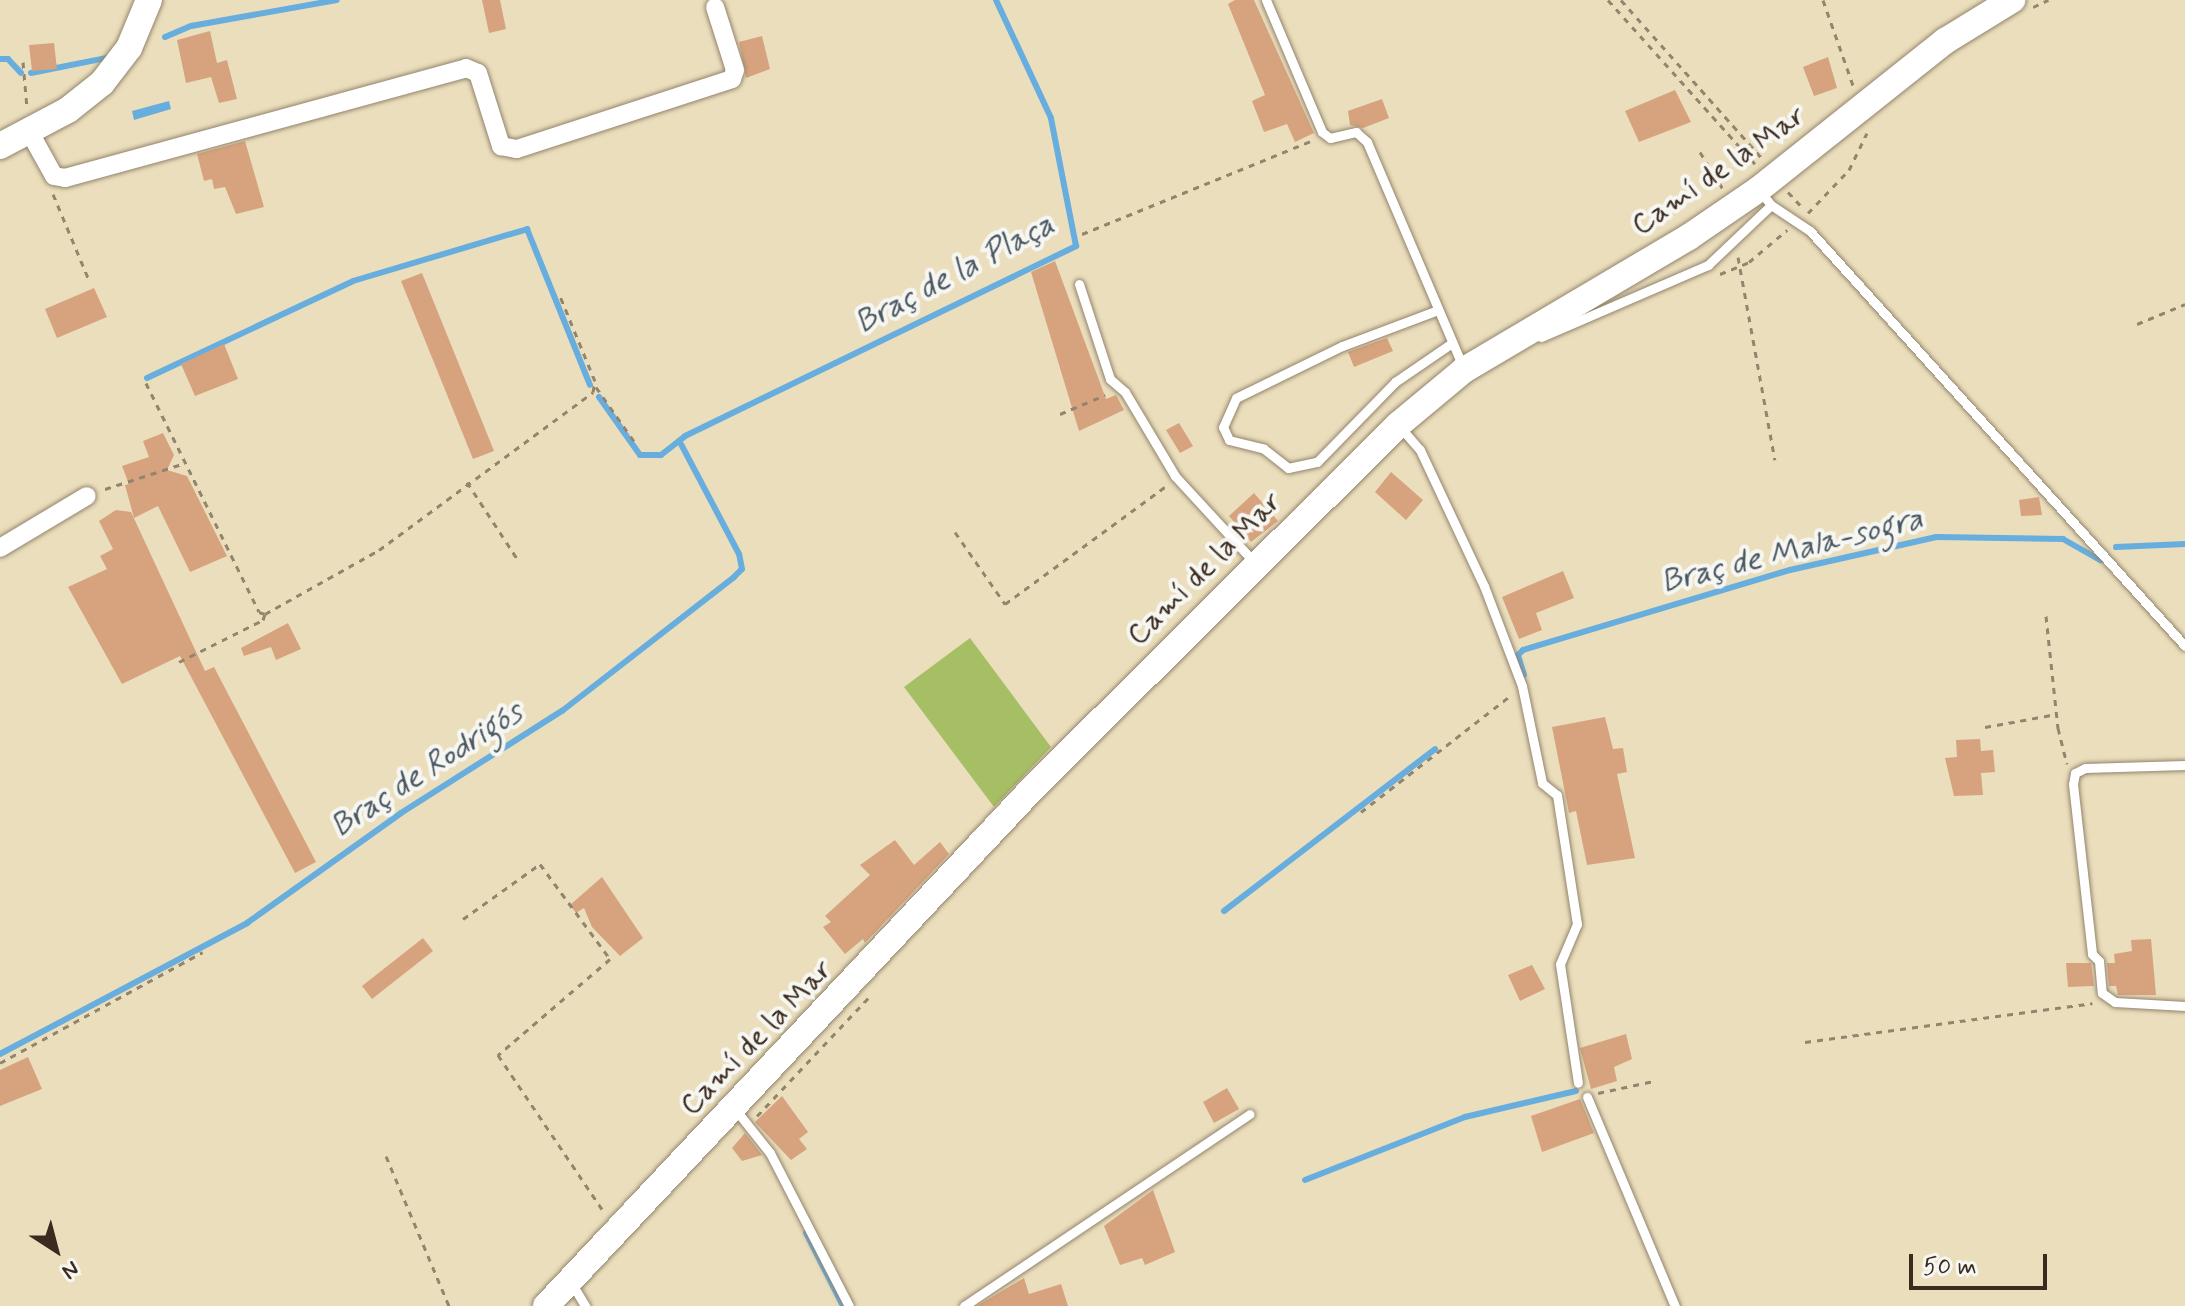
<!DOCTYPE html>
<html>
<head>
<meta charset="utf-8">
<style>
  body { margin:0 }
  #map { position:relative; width:2185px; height:1306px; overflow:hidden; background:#ebdebc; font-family:Mynerve,sans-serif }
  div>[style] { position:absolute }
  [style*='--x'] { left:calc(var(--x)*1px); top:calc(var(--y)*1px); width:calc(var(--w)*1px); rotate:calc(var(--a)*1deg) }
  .green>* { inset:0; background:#a6bf65 }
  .water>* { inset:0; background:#67aede }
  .stream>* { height:6px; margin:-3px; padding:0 3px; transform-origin:3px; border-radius:3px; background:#67aede }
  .building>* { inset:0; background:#d7a37e }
  .path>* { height:3px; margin-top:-1.5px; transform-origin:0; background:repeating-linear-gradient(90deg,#93846d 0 6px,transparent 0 12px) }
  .roads { filter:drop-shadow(0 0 2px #93846d) drop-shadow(0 0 2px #93846d) }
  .service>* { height:9px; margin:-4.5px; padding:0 4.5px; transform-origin:4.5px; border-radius:4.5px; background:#fff }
  .minor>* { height:18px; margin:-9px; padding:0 9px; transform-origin:9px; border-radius:9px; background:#fff }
  .secondary>* { height:26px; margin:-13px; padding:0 13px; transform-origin:13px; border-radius:13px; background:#fff }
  span { translate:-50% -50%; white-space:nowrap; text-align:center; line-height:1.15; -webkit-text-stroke:8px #f6f6f2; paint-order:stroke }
  .street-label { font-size:30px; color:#3b2a1e }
  .water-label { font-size:32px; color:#4a5861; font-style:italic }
  .north { position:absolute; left:16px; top:1210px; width:80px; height:80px; -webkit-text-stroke:6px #f6f6f2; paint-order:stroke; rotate:144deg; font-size:22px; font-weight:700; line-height:32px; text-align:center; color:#3b2a1e }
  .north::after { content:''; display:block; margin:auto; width:28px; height:36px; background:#3b2a1e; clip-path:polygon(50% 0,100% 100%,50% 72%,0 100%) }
  .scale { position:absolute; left:1909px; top:1254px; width:138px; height:36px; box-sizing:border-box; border:4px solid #3b2a1e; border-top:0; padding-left:10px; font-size:24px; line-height:28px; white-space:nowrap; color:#3b2a1e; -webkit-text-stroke:6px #f6f6f2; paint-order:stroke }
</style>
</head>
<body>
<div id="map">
  <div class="green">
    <i style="clip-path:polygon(970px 638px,1051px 747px,994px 807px,904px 687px)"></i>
  </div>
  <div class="water">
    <i style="clip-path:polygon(169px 101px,171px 109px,134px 120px,132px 111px)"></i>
  </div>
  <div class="stream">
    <i style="--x:165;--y:37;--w:28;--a:-23"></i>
    <i style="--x:191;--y:26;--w:148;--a:-10.1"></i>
    <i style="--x:0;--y:59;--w:8;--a:0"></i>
    <i style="--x:8;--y:59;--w:19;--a:47"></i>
    <i style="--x:31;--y:73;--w:76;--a:-11.3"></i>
    <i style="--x:147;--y:378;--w:228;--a:-25.2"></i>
    <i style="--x:353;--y:281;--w:182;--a:-16.6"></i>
    <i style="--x:527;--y:229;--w:168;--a:68"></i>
    <i style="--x:599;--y:397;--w:71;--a:54.7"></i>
    <i style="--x:640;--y:455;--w:21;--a:0"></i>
    <i style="--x:661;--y:455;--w:31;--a:-38"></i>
    <i style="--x:685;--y:436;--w:435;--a:-25.9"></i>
    <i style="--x:1076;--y:246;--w:130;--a:-101.1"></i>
    <i style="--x:1051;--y:118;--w:130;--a:-115"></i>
    <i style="--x:2116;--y:547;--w:69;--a:-2.5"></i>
    <i style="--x:1524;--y:675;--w:21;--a:-107"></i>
    <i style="--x:1518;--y:655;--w:7;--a:-45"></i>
    <i style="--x:1523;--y:650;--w:279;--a:-16.7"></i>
    <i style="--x:1790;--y:570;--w:150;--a:-12.7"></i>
    <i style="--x:1936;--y:537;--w:127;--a:0.9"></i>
    <i style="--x:2063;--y:539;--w:43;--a:29.6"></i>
    <i style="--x:1224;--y:911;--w:266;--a:-37.5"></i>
    <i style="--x:0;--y:1054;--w:280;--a:-27.9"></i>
    <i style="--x:247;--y:923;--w:189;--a:-35.5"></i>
    <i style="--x:401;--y:813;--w:191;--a:-32.4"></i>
    <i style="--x:562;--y:711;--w:218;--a:-37.9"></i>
    <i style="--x:734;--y:577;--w:11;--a:-45"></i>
    <i style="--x:742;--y:569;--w:15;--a:-101"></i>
    <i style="--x:739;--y:554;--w:124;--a:-117.8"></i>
    <i style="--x:1305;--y:1180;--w:172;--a:-21.5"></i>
    <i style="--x:1465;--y:1117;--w:114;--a:-13.2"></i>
    <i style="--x:806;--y:1233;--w:82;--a:63.1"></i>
  </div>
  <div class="building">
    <i style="clip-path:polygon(482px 0,500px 0,506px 29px,489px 33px)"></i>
    <i style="clip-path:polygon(1235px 0,1254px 0,1314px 133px,1295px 142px,1287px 124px,1264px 132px,1252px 101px,1265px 95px,1228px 4px)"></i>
    <i style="clip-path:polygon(210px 31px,217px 63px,227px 60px,237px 99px,219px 103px,211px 77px,186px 83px,177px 40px)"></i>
    <i style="clip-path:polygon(762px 36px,770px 69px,746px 78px,739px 42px)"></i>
    <i style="clip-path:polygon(54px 43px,57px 69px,32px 71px,29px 45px)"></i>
    <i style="clip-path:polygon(1828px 57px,1837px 88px,1814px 96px,1803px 67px)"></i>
    <i style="clip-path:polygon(1675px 90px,1691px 122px,1639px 142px,1625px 111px)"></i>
    <i style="clip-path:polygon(1382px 99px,1389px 118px,1363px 128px,1350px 125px,1348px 111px)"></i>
    <i style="clip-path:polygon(245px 141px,264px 207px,236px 214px,225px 187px,214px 189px,212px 179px,204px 181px,197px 154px)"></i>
    <i style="clip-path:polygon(1055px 261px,1106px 399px,1116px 395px,1124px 410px,1079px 431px,1031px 272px)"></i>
    <i style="clip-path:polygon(422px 273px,494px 451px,473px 459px,401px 281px)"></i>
    <i style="clip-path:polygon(94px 288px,107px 317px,57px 338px,45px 309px)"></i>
    <i style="clip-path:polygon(1387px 338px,1393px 351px,1354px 367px,1348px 352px)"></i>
    <i style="clip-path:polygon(224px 344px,238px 379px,195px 396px,181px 364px)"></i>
    <i style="clip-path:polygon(1179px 423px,1193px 446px,1180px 453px,1166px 430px)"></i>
    <i style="clip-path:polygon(163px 433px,174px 455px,167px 470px,187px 476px,227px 556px,190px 572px,158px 506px,134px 518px,125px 485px,129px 484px,122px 466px,149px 457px,143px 441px)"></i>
    <i style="clip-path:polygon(1391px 472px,1423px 500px,1406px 520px,1375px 492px)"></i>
    <i style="clip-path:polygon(1254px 493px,1278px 521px,1251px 542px,1229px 516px)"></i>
    <i style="clip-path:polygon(2039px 497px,2042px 515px,2021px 516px,2019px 500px)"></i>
    <i style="clip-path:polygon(116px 510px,131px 512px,205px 671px,214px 667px,316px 862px,295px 873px,180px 656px,122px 684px,68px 587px,107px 569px,100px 556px,113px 549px,99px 521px)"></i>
    <i style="clip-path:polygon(1563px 571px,1574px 598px,1536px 613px,1542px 630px,1519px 639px,1502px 597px)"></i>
    <i style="clip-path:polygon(288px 623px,301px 649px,276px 660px,271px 647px,244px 656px,241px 648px)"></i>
    <i style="clip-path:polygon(1605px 717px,1613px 749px,1623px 748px,1627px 772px,1617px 774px,1635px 858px,1587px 865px,1576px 811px,1569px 813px,1552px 727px)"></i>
    <i style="clip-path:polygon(1980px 739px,1981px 751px,1993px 750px,1995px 772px,1981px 773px,1983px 795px,1954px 796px,1945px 758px,1957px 757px,1956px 740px)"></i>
    <i style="clip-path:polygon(895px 840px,914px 865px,940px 842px,949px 854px,865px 943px,863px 939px,845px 954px,823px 927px,831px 922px,825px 916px,870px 875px,860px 865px)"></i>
    <i style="clip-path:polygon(602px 877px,643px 938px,620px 956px,592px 927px,584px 908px,576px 913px,570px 905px)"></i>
    <i style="clip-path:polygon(423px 938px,433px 951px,372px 999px,362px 986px)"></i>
    <i style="clip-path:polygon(2151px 939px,2156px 995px,2118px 995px,2116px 986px,2109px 986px,2107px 963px,2115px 963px,2114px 954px,2132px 951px,2131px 940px)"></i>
    <i style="clip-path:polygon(2066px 963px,2091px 963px,2094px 986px,2068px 987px)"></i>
    <i style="clip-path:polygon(1532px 965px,1545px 989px,1520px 1001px,1508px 975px)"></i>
    <i style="clip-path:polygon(1626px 1034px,1632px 1059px,1614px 1067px,1617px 1081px,1591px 1089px,1580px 1048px)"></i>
    <i style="clip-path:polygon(28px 1057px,42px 1089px,0 1106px,0 1070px)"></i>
    <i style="clip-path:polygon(1227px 1088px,1239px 1109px,1214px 1123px,1203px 1102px)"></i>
    <i style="clip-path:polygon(782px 1096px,808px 1132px,799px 1139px,807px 1149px,791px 1160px,755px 1122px)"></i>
    <i style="clip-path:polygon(1580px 1099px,1594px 1133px,1542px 1152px,1531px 1116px)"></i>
    <i style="clip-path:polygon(745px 1133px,762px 1155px,742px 1161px,732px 1148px)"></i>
    <i style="clip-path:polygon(1153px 1190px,1175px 1252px,1145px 1265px,1142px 1258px,1120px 1265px,1104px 1226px)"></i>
    <i style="clip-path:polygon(1024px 1278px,1029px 1294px,1061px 1284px,1068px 1306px,977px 1306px)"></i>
  </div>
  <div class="path">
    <i style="--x:1608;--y:0;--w:220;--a:48.1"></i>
    <i style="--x:1621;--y:0;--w:210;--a:48.3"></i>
    <i style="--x:1823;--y:0;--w:93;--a:70.6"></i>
    <i style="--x:2033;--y:7;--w:17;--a:-25"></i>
    <i style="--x:23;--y:62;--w:46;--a:85"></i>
    <i style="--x:1700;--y:152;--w:44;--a:58.1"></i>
    <i style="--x:1788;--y:192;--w:21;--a:47"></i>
    <i style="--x:53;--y:194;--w:93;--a:67.3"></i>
    <i style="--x:1808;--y:213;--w:59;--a:-46.4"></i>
    <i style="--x:1849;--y:170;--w:41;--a:-64.1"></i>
    <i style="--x:1082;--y:234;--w:250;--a:-22.1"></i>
    <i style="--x:1738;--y:257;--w:206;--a:79.7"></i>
    <i style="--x:1720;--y:274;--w:31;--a:-22"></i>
    <i style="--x:1749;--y:262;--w:50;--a:-40.1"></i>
    <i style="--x:2137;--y:324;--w:52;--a:-22.6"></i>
    <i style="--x:146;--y:383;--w:255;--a:63.7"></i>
    <i style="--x:259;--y:612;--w:6;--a:18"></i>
    <i style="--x:265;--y:614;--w:131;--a:-29.3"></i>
    <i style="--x:379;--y:550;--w:266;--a:-36.4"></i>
    <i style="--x:593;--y:392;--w:11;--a:-80"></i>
    <i style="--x:595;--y:381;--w:92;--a:-112.4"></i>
    <i style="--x:596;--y:387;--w:66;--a:54.9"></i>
    <i style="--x:1060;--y:414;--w:49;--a:-22.9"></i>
    <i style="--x:467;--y:482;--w:93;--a:56.8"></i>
    <i style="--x:105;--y:489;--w:84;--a:-18"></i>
    <i style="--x:955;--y:532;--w:88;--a:55.2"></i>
    <i style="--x:1005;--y:604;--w:198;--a:-36.2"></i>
    <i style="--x:2046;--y:616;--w:113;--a:83.9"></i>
    <i style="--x:2058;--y:728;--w:37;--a:76"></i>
    <i style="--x:179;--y:662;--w:94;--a:-26.6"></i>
    <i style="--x:263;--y:620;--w:6;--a:-72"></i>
    <i style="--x:1985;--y:727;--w:73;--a:-10.2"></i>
    <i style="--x:1361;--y:812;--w:189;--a:-37.9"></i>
    <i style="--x:463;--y:919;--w:95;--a:-35.5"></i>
    <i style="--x:540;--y:864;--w:118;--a:53.6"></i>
    <i style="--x:610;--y:959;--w:148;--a:139.4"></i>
    <i style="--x:498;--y:1055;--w:189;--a:56"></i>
    <i style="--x:1805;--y:1042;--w:290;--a:-7.7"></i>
    <i style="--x:0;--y:1063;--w:231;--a:-28.7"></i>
    <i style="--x:1598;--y:1093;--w:57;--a:-12.1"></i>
    <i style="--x:757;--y:1116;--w:165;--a:-46.7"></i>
    <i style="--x:386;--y:1156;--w:163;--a:67.2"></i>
  </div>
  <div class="roads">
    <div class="service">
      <i style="--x:1266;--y:0;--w:143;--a:67"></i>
      <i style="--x:1322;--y:132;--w:10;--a:37"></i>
      <i style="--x:1330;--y:138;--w:27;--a:-13"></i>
      <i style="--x:1356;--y:132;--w:15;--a:42"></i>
      <i style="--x:1367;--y:142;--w:245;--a:66.9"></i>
      <i style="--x:1760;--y:191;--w:18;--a:52"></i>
      <i style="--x:1771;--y:205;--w:47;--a:33.7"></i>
      <i style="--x:1810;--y:231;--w:559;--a:47.9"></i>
      <i style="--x:1079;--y:284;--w:100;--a:71.9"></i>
      <i style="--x:1110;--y:379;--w:20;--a:41"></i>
      <i style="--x:1125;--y:392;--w:98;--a:59.2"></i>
      <i style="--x:1175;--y:476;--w:120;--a:47.4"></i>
      <i style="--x:1438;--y:310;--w:103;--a:159.4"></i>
      <i style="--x:1342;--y:346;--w:118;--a:153.9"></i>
      <i style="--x:1236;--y:398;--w:32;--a:114"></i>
      <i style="--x:1223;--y:427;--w:14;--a:65"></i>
      <i style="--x:1229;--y:440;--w:36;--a:14"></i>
      <i style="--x:1264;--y:449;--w:31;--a:38"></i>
      <i style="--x:1288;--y:468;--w:30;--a:-12"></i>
      <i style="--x:1317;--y:462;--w:112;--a:-45.7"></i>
      <i style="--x:1395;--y:382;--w:69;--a:-34.4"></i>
      <i style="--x:1541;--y:337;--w:182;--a:-23.3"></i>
      <i style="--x:1708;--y:265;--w:87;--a:-43.6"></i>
      <i style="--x:1400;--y:427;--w:30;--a:49"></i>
      <i style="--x:1420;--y:450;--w:150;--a:64.8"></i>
      <i style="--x:1484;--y:586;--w:107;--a:69.2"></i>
      <i style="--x:1522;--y:686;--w:99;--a:78.3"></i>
      <i style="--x:1542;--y:783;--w:19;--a:39"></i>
      <i style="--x:1557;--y:795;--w:131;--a:81.2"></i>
      <i style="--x:1577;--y:924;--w:43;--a:113"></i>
      <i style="--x:1560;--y:964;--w:120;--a:81.4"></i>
      <i style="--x:2185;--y:765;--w:100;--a:178.3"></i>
      <i style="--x:2085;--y:768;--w:11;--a:153"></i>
      <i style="--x:2075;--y:773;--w:11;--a:100"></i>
      <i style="--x:2073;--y:784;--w:171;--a:83.6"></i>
      <i style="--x:2092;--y:954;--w:10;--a:45"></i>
      <i style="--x:2099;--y:961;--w:32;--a:85"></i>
      <i style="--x:2102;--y:993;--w:16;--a:35"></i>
      <i style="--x:2115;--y:1002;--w:70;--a:3.3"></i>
      <i style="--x:1587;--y:1097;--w:227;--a:67.2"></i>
      <i style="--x:735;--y:1109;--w:56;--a:51.5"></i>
      <i style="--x:770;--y:1153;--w:172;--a:62.7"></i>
      <i style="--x:572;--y:1284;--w:26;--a:59"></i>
      <i style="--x:964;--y:1306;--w:344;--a:-33.9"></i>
    </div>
    <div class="minor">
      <i style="--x:29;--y:131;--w:51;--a:60.9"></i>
      <i style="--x:54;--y:176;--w:11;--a:10"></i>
      <i style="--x:65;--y:178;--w:416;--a:-15.3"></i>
      <i style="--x:466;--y:68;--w:13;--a:23"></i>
      <i style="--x:478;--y:73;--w:77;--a:72.5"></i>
      <i style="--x:501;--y:146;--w:16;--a:11"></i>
      <i style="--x:517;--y:149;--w:226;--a:-18"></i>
      <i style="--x:732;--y:79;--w:9;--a:-72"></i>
      <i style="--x:735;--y:70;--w:66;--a:-107.6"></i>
      <i style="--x:0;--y:548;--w:101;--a:-30.9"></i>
    </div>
    <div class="secondary">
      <i style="--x:0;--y:146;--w:77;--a:-27.9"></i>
      <i style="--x:68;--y:110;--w:43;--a:-38.5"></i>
      <i style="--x:102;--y:83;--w:44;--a:-52.4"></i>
      <i style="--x:129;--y:48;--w:52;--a:-67.4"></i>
      <i style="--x:546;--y:1306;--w:708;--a:-46.77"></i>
      <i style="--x:1031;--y:790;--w:518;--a:-44.84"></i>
      <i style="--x:1398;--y:425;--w:86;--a:-39.8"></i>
      <i style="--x:1464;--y:370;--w:261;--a:-30.6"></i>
      <i style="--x:1689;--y:237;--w:85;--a:-34.4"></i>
      <i style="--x:1759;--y:189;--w:238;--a:-38.5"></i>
      <i style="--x:1945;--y:41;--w:79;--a:-31.5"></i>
    </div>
  </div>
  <div class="street-label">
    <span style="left:1719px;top:171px;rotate:-35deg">Camí de la Mar</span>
    <span style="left:1205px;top:569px;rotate:-45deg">Camí de la Mar</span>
    <span style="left:757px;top:1038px;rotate:-46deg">Camí de la Mar</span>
  </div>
  <div class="water-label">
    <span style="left:955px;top:274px;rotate:-28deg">Braç de la Plaça</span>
    <span style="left:1792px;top:551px;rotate:-14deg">Braç de Mala-sogra</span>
    <span style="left:427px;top:770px;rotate:-33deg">Braç de Rodrigós</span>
  </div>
  <div class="north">N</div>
  <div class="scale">50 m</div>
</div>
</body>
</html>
